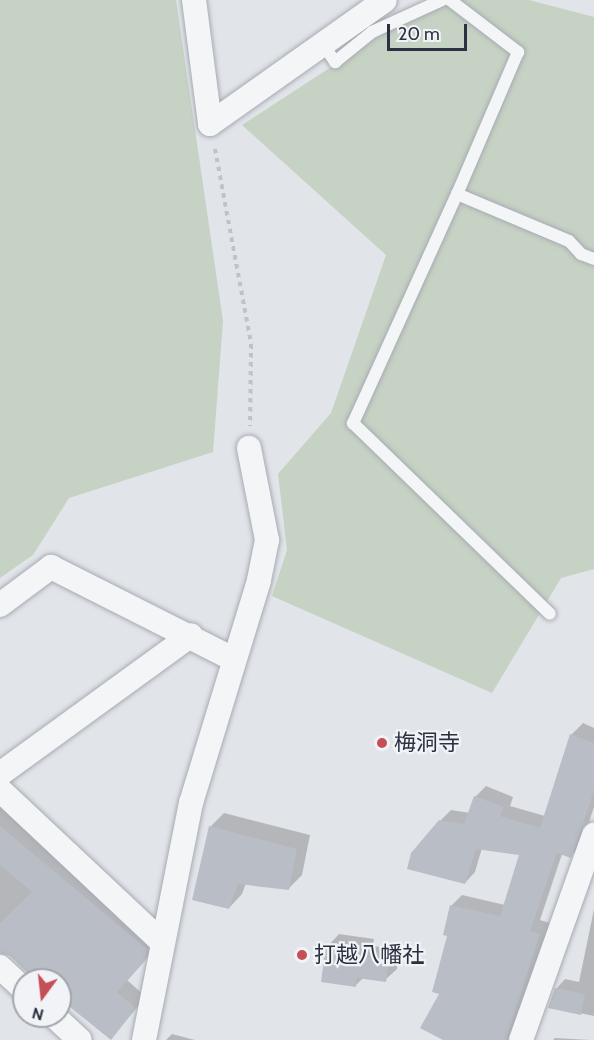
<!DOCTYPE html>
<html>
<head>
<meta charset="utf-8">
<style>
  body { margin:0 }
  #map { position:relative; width:594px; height:1040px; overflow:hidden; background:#e1e4e9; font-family:Cabin,"Noto Sans JP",sans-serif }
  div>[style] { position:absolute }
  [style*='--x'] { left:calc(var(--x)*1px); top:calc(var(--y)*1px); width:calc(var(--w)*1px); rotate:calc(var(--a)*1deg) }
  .green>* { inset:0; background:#c6d2c3 }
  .shadow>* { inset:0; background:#0003 }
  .building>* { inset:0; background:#b9bdc5 }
  .path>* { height:4px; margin-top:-2px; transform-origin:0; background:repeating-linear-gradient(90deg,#c0c2c7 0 4.5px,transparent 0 9px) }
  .roads { filter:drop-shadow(0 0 2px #a7abb3) drop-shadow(0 0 2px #a7abb3) }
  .service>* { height:12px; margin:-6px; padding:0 6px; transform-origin:6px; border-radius:6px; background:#f4f5f7 }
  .minor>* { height:24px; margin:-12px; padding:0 12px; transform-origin:12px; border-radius:12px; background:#f4f5f7 }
  .dots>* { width:16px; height:16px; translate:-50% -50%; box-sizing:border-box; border:3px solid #f1f3f6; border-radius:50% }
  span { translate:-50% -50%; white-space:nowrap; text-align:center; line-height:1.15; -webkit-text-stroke:4.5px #f1f3f6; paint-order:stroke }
  .poi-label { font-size:22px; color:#2b3140 }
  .left { translate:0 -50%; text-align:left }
  .north { position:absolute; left:12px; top:968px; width:60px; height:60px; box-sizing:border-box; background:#f1f3f6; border:2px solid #a2a5ad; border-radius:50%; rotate:195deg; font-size:16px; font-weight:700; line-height:24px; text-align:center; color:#2b3140 }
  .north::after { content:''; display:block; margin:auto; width:21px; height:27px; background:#c64e57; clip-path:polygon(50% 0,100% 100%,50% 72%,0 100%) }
  .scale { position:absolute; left:387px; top:24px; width:80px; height:27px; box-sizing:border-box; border:3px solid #2b3140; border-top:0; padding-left:8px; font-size:18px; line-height:21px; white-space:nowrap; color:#2b3140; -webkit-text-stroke:4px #f1f3f6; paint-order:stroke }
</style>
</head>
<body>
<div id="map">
  <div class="green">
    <i style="clip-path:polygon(0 0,176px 0,223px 321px,213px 452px,69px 498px,33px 555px,0 578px)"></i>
    <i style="clip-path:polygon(434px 0,529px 0,594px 17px,594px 569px,561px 578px,492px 693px,272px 596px,287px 550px,278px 474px,331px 413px,386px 255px,242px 125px)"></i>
  </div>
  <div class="shadow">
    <i style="clip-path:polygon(583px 723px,594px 728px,594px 807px,581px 846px,570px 856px,562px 854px,540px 920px,550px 923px,511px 1040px,446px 1040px,441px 993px,452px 905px,462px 895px,505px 905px,521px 854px,482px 848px,475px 872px,465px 883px,440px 821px,451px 810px,470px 813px,475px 797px,486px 786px,513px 797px,510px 806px,545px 816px,572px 734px)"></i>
    <i style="clip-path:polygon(0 798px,156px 948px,127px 980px,146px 997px,111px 1038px,71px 1005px,68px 1008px,60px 1002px,60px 980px,36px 980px,10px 955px,0 953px)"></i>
    <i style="clip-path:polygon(224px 813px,310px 835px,302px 875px,288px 889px,246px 883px,242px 894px,229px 908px,194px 899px,211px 826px)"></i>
    <i style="clip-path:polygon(594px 909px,594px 1016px,550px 1007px,556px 989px,565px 979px,579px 982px)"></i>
    <i style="clip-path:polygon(339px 934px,374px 939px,373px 946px,399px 949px,397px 969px,385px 980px,364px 977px,356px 985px,328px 946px)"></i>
    <i style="clip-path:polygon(172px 1034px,195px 1040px,166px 1040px)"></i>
    <i style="clip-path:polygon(555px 1038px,591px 1040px,553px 1040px)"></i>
  </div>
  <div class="building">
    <i style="clip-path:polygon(570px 734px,594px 743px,594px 790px,584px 821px,591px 821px,581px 830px,571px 858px,557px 853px,530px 931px,540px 934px,506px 1040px,443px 1040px,420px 1028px,439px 994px,432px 992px,447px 936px,443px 935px,450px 905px,500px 916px,519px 855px,476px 849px,465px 884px,407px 869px,411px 853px,439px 820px,464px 824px,474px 796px,504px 807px,500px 816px,540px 828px)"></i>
    <i style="clip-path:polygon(0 826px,147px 949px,145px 961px,117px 992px,136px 1008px,111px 1040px,60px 999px,60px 980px,35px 980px,10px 956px,0 953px,0 923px,32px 892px,0 865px)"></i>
    <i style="clip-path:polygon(209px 826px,297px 849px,289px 890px,238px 884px,229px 909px,192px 900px)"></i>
    <i style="clip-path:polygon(326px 945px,363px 950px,362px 957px,389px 960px,386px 982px,357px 978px,356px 987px,321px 982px)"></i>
    <i style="clip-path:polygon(555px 988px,585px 994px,581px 1015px,548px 1008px)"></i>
  </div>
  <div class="path">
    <i style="--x:215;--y:149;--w:198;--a:79.5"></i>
    <i style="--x:251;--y:344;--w:82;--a:90.7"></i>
  </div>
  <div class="roads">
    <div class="service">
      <i style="--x:450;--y:0;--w:86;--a:37.4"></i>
      <i style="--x:518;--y:52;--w:155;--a:113.2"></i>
      <i style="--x:457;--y:194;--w:121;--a:22.8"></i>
      <i style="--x:569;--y:241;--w:18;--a:47"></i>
      <i style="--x:581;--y:254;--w:14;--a:21"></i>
      <i style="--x:323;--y:44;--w:22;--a:56"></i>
      <i style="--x:335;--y:62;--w:48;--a:-39"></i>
      <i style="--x:372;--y:32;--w:77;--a:-24.6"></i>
      <i style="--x:457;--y:194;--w:252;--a:114.4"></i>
      <i style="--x:353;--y:423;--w:274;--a:44.1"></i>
    </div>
    <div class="minor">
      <i style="--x:194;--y:0;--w:125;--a:82.6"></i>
      <i style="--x:210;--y:124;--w:214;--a:-35.3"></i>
      <i style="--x:0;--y:605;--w:64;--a:-36.7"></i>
      <i style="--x:51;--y:567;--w:204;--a:26.8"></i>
      <i style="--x:0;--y:774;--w:236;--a:-36"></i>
      <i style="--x:0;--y:790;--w:222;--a:43.2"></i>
      <i style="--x:0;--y:967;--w:33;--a:43"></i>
      <i style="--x:54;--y:1016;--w:35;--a:43"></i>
      <i style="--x:144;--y:1040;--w:242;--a:-78.8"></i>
      <i style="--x:191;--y:803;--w:233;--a:-73"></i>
      <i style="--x:259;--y:580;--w:41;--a:-78.7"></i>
      <i style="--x:267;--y:540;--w:94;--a:-101.1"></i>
      <i style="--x:521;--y:1040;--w:218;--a:-70.4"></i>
    </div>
  </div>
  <div class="dots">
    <i style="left:382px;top:743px;background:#c64e57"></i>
    <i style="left:302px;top:955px;background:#c64e57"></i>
  </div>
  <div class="poi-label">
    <span class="left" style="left:394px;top:743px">梅洞寺</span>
    <span class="left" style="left:314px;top:955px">打越八幡社</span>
  </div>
  <div class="north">N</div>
  <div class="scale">20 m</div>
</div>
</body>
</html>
